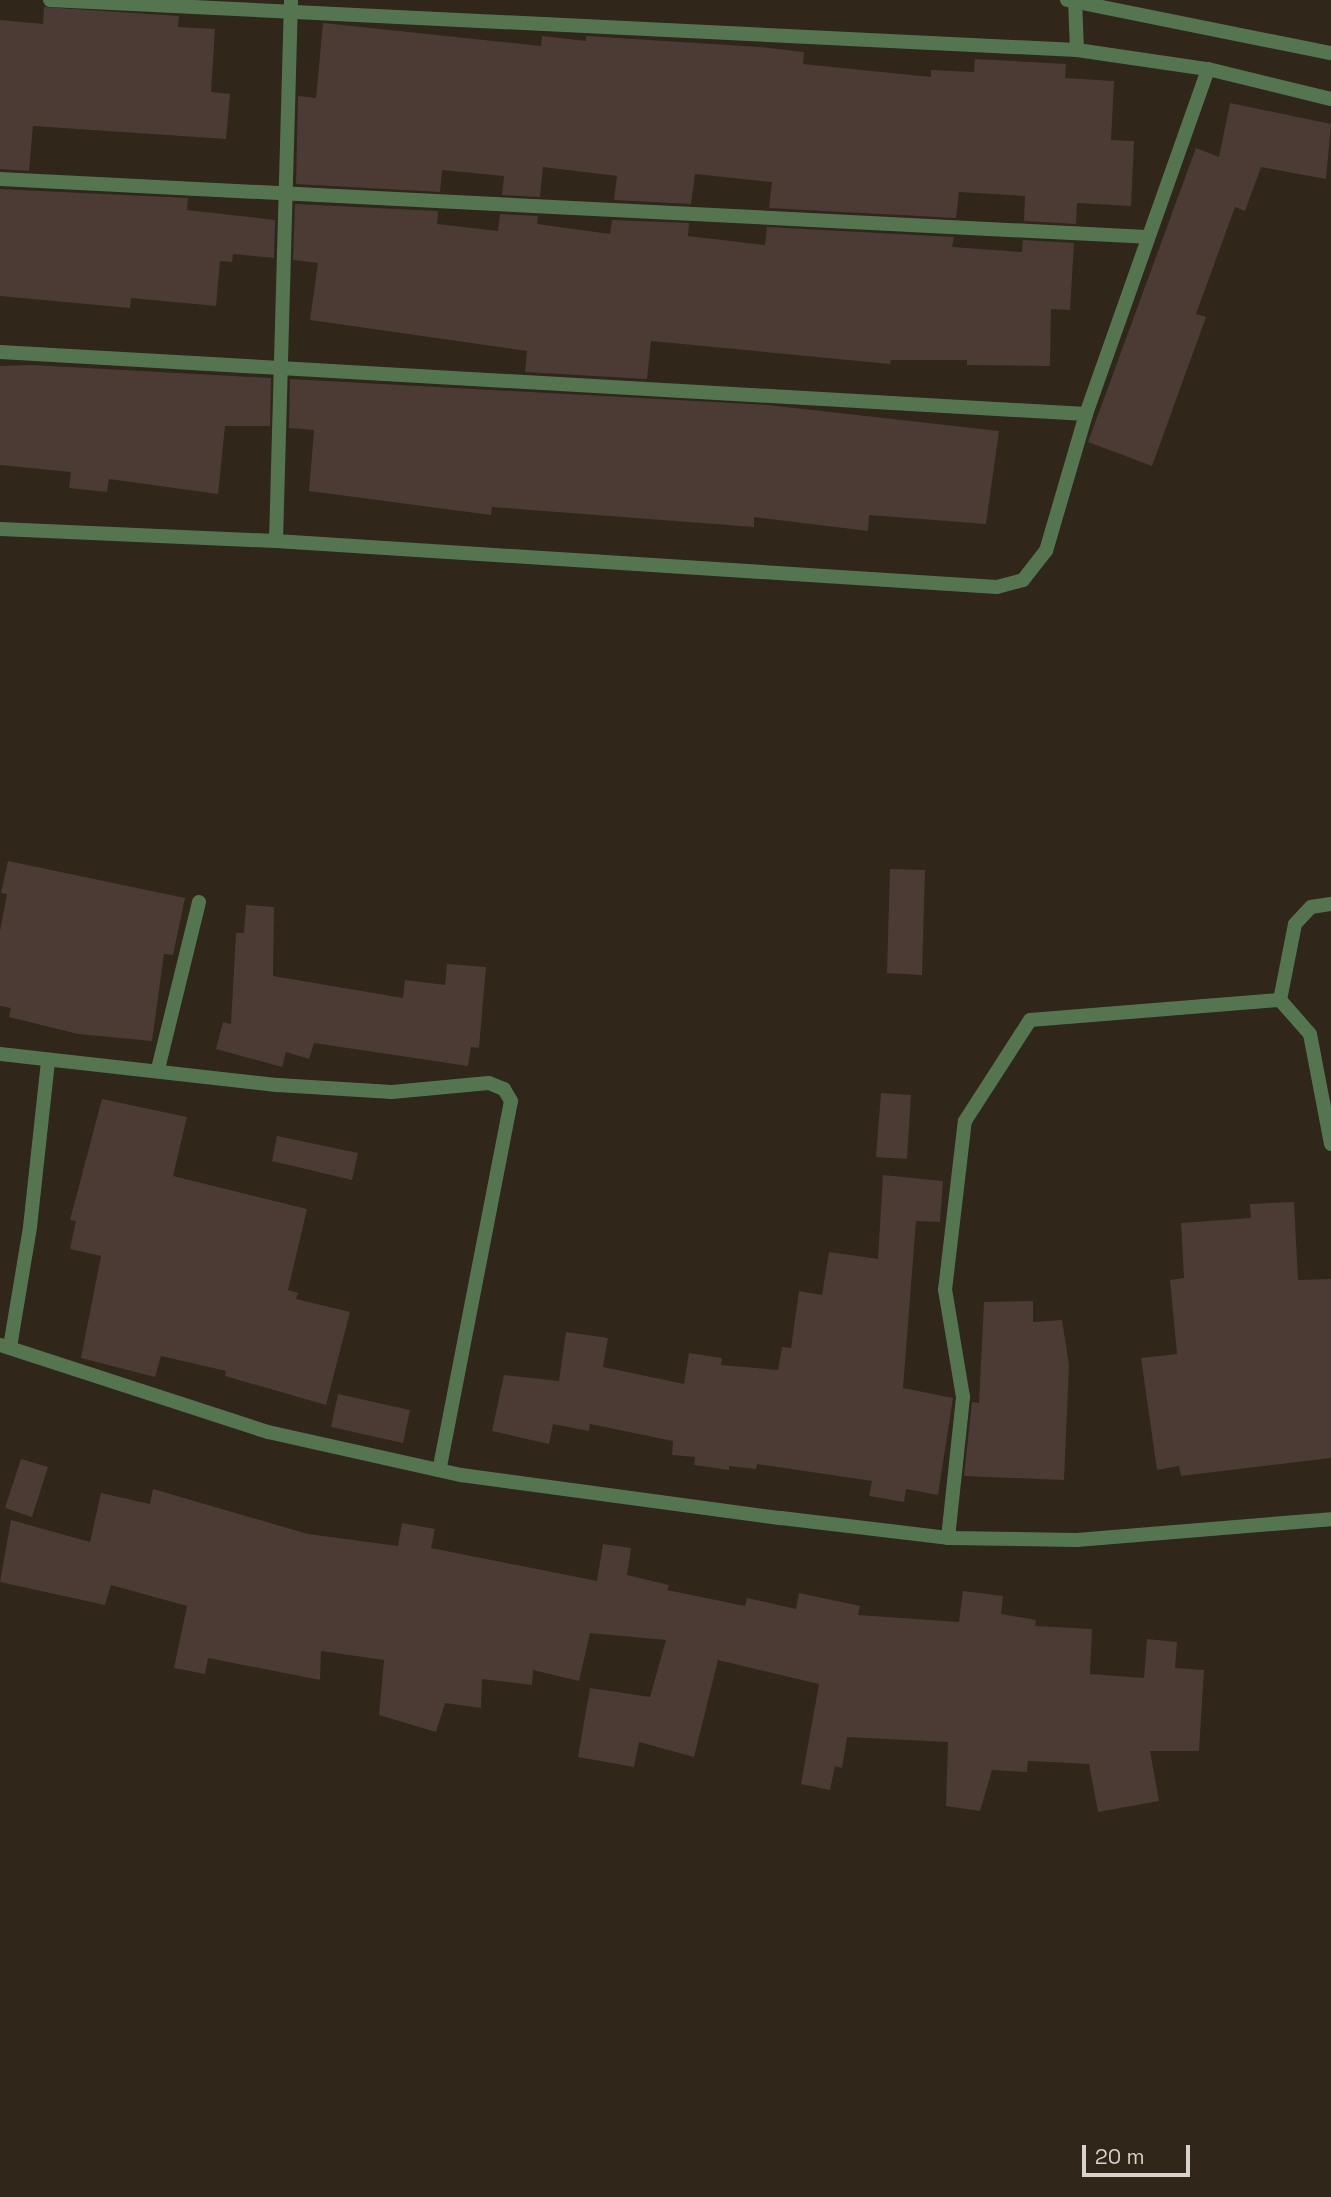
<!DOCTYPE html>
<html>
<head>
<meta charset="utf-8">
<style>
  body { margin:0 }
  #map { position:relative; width:1331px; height:2197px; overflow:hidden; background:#302619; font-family:"Space Grotesk",sans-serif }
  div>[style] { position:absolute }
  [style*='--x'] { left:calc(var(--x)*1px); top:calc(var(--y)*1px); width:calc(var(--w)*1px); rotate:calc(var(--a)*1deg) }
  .building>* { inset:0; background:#4b3b34 }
  .street>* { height:14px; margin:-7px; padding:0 7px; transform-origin:7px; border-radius:7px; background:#557551 }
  span { translate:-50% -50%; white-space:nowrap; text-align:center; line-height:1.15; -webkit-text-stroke:6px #302619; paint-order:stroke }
  .scale { position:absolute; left:1082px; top:2145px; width:108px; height:32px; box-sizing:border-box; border:4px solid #dad3cb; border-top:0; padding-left:9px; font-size:21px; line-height:24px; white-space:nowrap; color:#dad3cb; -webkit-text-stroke:5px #302619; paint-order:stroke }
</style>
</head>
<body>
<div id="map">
  <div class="building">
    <i style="clip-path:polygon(44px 7px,179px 16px,178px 27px,215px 29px,211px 92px,230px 94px,226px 139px,33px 126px,29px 171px,0 169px,0 20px,43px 24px)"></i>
    <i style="clip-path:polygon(323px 23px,541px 46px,542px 36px,586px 41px,586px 36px,759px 47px,804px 52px,803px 64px,931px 77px,931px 70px,974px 72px,975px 59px,1066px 64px,1065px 78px,1114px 81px,1111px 140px,1134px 141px,1131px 206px,1077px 203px,1076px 224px,1024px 221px,1025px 196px,959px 192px,956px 218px,769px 208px,772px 182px,695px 174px,691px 204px,614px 200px,617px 176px,543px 167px,540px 197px,502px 195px,504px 176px,442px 170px,440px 192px,296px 184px,298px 96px,316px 98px)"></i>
    <i style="clip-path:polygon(1230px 103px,1331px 124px,1326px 179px,1261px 167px,1245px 211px,1235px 207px,1196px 314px,1206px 317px,1152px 466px,1088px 442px,1196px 148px,1219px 157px)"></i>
    <i style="clip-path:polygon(0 189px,188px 198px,187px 210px,275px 220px,274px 258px,233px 254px,232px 262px,220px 261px,216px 306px,131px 298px,130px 308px,0 296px)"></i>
    <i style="clip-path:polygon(295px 204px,438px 211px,437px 224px,498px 231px,500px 214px,538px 216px,537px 224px,610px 234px,612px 220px,689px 223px,688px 236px,765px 245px,767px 227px,954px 237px,952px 247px,1022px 252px,1023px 240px,1074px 243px,1070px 310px,1051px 309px,1050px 366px,967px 365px,967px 360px,891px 360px,890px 364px,651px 341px,647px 379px,525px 372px,527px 351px,310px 320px,318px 263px,293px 260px)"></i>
    <i style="clip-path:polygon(31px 365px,271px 378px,270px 426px,225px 426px,218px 494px,109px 479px,107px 492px,69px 488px,71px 472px,0 465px,0 366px)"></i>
    <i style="clip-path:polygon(290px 379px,768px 405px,999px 431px,986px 524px,869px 515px,868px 531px,754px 517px,754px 527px,492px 507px,491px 515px,309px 491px,314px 430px,289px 428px)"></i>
    <i style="clip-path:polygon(8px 861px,185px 898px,173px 955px,164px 954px,152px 1041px,78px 1034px,9px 1017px,11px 1008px,0 1006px,0 931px,7px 894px,1px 893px)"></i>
    <i style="clip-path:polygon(890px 869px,925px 870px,922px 975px,887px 973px)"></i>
    <i style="clip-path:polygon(246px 905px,274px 907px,273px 976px,403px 998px,405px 980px,445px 985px,447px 964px,486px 967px,479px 1048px,471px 1047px,468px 1066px,314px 1043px,309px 1059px,286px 1052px,282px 1067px,216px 1049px,223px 1022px,231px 1024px,236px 933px,244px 933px)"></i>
    <i style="clip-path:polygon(881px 1093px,911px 1095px,907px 1159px,876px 1157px)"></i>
    <i style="clip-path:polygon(102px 1099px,187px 1117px,173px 1176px,307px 1209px,288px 1290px,298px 1293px,296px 1299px,350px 1312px,326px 1405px,225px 1376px,226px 1371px,161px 1356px,155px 1377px,81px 1358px,101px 1256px,70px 1249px,76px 1221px,70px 1220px)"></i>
    <i style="clip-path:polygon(277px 1136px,358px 1153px,352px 1180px,272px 1161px)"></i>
    <i style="clip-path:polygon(883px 1175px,943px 1181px,940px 1222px,916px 1221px,903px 1388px,953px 1398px,938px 1495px,906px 1489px,904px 1502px,869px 1496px,872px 1481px,757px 1464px,756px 1469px,729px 1466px,729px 1470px,694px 1465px,695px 1457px,672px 1455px,673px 1441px,590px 1424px,589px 1431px,553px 1424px,549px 1444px,492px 1431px,504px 1375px,559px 1381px,566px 1332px,608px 1338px,603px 1367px,684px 1384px,689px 1353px,722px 1358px,721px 1365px,778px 1370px,782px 1347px,791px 1348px,799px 1291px,822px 1295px,829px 1252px,878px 1259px)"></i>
    <i style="clip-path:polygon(1294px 1202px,1298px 1280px,1331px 1279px,1331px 1458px,1181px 1476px,1179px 1466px,1157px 1470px,1141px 1358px,1177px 1354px,1170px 1280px,1184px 1278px,1181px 1223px,1251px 1218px,1250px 1204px)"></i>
    <i style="clip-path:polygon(1033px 1301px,1033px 1322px,1062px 1320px,1069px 1365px,1064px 1480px,964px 1476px,972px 1402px,979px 1403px,984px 1302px)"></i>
    <i style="clip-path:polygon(338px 1394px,410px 1410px,403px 1443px,331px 1427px)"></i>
    <i style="clip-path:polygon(21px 1459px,48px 1467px,32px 1517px,5px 1508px)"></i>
    <i style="clip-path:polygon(153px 1489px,308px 1534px,398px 1546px,402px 1523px,435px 1529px,431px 1548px,597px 1581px,603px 1544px,631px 1548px,627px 1575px,669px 1585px,667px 1590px,745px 1606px,747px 1598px,796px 1609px,799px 1593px,860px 1606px,858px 1615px,959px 1622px,963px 1591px,1003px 1596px,1001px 1614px,1036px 1620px,1035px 1626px,1092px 1629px,1090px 1674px,1144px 1678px,1147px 1639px,1177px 1642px,1175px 1668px,1204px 1670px,1199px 1751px,1150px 1751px,1159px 1801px,1098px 1812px,1089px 1764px,1028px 1761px,1027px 1772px,992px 1770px,980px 1811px,946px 1806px,948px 1742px,847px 1737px,842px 1768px,835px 1766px,830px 1790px,801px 1784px,819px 1684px,718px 1660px,694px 1757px,639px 1742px,634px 1767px,578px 1757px,590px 1688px,650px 1697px,666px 1640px,590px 1633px,579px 1681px,533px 1670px,532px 1685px,482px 1679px,481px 1708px,445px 1703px,436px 1732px,379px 1715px,384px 1660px,321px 1651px,320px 1680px,208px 1658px,205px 1674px,174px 1668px,187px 1606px,111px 1585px,105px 1605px,0 1582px,11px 1520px,90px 1542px,101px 1493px,150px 1504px)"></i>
  </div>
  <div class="street">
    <i style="--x:50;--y:0;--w:1028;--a:2.79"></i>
    <i style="--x:1077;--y:50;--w:132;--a:8.3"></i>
    <i style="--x:1208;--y:69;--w:127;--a:13.7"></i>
    <i style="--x:1067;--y:0;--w:269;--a:11.4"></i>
    <i style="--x:1075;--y:0;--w:50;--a:87.7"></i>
    <i style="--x:0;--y:179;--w:1148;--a:2.89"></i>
    <i style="--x:0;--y:352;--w:1088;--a:3.27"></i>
    <i style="--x:0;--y:529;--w:276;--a:2.5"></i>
    <i style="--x:276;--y:541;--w:722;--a:3.65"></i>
    <i style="--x:997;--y:587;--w:27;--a:-15"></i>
    <i style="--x:1023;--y:580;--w:37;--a:-52"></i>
    <i style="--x:1046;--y:551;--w:143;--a:-73.7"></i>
    <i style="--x:1086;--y:414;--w:366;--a:-70.5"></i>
    <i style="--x:276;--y:541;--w:541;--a:-88.41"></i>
    <i style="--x:1280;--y:1000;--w:45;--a:48.6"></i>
    <i style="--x:1310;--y:1034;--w:112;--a:79.2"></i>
    <i style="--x:0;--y:1054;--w:280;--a:6.4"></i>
    <i style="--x:278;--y:1085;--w:114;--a:3.5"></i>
    <i style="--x:392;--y:1092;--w:97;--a:-5.3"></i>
    <i style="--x:489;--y:1083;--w:16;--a:22"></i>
    <i style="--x:504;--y:1089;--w:14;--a:60"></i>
    <i style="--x:511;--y:1101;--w:376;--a:101"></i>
    <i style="--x:158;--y:1069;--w:172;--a:-76.2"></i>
    <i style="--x:0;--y:1345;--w:282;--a:18"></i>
    <i style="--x:268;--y:1432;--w:198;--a:12.6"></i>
    <i style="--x:461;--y:1475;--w:323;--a:7.7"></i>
    <i style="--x:781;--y:1518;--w:168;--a:6.8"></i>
    <i style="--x:948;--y:1538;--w:129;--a:0.9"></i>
    <i style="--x:1077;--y:1540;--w:255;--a:-4.7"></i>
    <i style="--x:10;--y:1347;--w:122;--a:-80.5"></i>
    <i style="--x:30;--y:1227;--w:168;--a:-83.8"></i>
    <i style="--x:948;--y:1538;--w:142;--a:-83.9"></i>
    <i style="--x:963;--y:1397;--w:109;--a:-99.5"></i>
    <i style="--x:945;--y:1290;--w:170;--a:-83.3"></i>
    <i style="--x:965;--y:1121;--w:120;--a:-57.2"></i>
    <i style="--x:1030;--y:1020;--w:251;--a:-4.6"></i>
    <i style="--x:1280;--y:1000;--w:77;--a:-78.8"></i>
    <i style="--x:1295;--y:924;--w:23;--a:-47"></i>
    <i style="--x:1311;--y:907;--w:20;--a:-9"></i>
  </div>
  <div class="scale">20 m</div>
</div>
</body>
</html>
